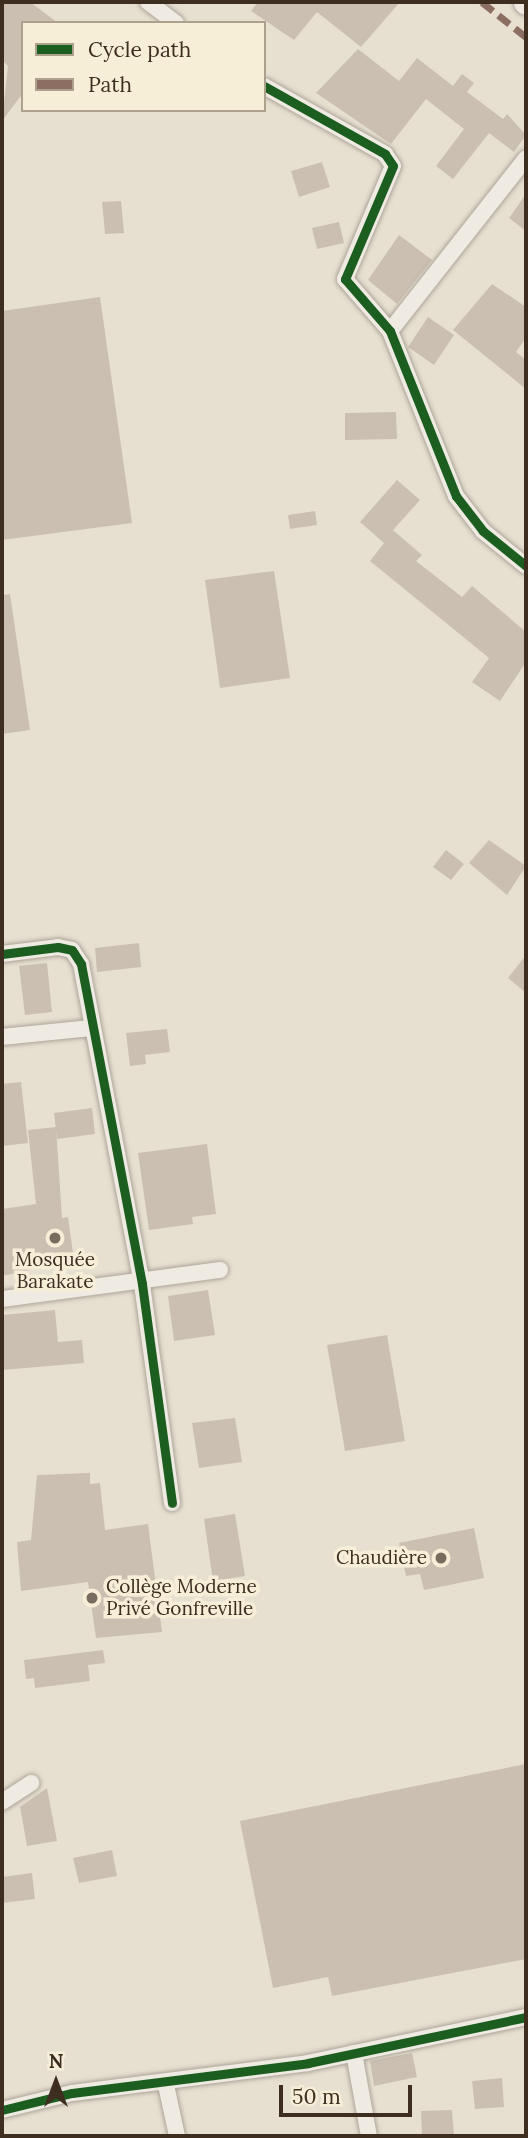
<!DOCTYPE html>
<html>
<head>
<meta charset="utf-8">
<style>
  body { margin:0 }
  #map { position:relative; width:528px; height:2138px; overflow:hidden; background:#e7e0d1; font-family:Lora,serif }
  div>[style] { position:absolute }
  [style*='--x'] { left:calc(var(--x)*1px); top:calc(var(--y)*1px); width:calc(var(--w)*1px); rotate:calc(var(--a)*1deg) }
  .building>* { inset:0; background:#cbbfb2 }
  .roads { filter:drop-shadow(0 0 2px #ada599) drop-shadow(0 0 2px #ada599) }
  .street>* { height:16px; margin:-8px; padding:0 8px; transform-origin:8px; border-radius:8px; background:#efebe3 }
  .secondary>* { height:23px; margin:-11.5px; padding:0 11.5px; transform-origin:11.5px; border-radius:11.5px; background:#efebe3 }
  .quiet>* { height:7px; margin-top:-3.5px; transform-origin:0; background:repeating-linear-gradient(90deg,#8d6e63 0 14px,transparent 0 21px) }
  .cycleway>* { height:9px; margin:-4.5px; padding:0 4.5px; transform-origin:4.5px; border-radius:4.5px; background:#1b5e20 }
  .dots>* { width:19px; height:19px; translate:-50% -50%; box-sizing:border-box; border:4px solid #f7eed8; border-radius:50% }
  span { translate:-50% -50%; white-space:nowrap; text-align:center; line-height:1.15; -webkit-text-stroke:7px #f7eed8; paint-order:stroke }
  .poi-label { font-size:19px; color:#3d2e20 }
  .right { translate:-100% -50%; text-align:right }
  .left { translate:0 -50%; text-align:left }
  .frame { position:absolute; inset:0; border:4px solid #3d2e20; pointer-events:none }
  .legend { position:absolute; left:21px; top:21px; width:245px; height:91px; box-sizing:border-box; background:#f7eed8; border:2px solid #ada18e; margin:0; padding:9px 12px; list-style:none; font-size:21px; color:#3d2e20 }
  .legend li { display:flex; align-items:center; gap:14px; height:35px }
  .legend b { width:35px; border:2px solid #ada18e }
  .north { position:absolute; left:21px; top:2047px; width:70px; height:70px; -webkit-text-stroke:5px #f7eed8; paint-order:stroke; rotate:0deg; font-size:19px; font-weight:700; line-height:28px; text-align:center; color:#3d2e20 }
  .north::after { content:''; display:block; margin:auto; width:24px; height:32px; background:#3d2e20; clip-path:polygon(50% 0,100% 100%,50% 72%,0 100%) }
  .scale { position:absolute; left:279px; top:2085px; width:133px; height:32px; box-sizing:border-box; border:4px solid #3d2e20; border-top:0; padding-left:9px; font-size:21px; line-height:24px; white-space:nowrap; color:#3d2e20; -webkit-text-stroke:5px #f7eed8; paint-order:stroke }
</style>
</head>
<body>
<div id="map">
  <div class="building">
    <i style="clip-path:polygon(2px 2px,30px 2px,58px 23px,23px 23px,23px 93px,2px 121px,8px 66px,2px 60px)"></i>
    <i style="clip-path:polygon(258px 2px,400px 2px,361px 47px,317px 12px,294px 40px,251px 11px)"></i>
    <i style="clip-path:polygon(358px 49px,399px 81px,417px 58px,453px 86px,462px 74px,474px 83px,467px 92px,503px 119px,507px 114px,526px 135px,514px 152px,489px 133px,453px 179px,436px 166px,464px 129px,426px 99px,391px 144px,316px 93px)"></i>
    <i style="clip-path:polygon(322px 162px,330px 187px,299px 197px,291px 171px)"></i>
    <i style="clip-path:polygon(526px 194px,526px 231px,509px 218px)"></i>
    <i style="clip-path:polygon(121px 201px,124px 233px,105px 234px,102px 202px)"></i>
    <i style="clip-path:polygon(339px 222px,344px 243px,317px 249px,312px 228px)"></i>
    <i style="clip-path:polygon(399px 235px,432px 260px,397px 304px,368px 280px)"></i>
    <i style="clip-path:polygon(492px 284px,526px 307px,526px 338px,516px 352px,526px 360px,526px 389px,453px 330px)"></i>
    <i style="clip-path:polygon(100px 297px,132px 523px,2px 540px,2px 311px)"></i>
    <i style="clip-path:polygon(428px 317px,454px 335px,434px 365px,408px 347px)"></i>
    <i style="clip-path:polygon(396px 412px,397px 439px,345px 440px,345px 413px)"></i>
    <i style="clip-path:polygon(397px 480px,420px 500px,393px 530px,422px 555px,416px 561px,462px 597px,472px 586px,526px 632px,526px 662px,500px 701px,472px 682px,489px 658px,370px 561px,384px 543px,360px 522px)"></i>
    <i style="clip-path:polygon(315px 511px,317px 525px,290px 529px,288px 515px)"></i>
    <i style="clip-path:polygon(274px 571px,290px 678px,220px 688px,205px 580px)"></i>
    <i style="clip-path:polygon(10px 594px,30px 730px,2px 734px,2px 595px)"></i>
    <i style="clip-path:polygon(489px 840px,526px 866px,507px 895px,469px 863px)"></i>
    <i style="clip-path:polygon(446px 850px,464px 864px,451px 880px,433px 867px)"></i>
    <i style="clip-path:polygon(139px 943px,141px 967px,97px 972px,95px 948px)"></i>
    <i style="clip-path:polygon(526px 955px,526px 993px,508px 978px)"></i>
    <i style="clip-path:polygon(47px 963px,52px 1012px,25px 1015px,19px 966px)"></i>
    <i style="clip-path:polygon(167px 1029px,170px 1052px,145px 1055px,146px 1064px,130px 1066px,126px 1033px)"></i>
    <i style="clip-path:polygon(21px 1082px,28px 1143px,2px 1146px,2px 1084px)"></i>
    <i style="clip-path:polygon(92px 1108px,95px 1134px,57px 1139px,54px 1113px)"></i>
    <i style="clip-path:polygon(56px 1127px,62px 1218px,68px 1217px,74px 1260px,2px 1276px,2px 1209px,36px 1204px,28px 1130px)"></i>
    <i style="clip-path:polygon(207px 1144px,216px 1214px,192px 1217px,193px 1224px,149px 1230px,138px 1153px)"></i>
    <i style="clip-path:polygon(208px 1290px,215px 1335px,174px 1341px,168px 1296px)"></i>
    <i style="clip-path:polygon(55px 1310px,58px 1342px,82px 1340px,84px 1363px,2px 1370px,2px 1315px)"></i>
    <i style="clip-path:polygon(387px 1335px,405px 1441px,345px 1451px,327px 1345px)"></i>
    <i style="clip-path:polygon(235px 1418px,242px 1462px,199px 1468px,192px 1423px)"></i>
    <i style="clip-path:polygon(90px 1473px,90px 1484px,100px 1483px,105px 1530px,148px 1524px,162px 1632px,96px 1638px,88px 1582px,21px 1591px,17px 1542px,31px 1540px,37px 1475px)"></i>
    <i style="clip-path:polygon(235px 1514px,245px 1576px,213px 1581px,204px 1519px)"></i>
    <i style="clip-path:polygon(474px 1528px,484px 1578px,424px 1590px,420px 1574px,406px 1576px,399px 1543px)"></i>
    <i style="clip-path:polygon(103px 1650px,105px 1663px,88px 1665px,90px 1681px,35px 1688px,34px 1678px,26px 1679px,24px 1660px)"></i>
    <i style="clip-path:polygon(526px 1764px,526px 1959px,332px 1996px,328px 1977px,273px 1988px,240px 1821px)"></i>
    <i style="clip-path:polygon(47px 1788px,57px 1841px,27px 1846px,20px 1807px)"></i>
    <i style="clip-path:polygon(112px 1850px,117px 1876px,79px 1883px,73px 1858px)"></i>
    <i style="clip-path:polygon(32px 1873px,35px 1899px,2px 1903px,2px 1877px)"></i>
    <i style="clip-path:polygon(412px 2053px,417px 2077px,374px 2086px,370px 2061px)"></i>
    <i style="clip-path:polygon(502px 2078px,504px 2107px,475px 2109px,472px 2081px)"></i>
    <i style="clip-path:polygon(452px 2110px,454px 2136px,422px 2136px,421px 2111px)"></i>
  </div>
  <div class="roads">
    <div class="street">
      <i style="--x:148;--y:2;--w:35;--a:37"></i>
      <i style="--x:264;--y:86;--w:139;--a:29.3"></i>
      <i style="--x:385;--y:154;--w:14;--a:56"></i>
      <i style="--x:393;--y:166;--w:123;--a:113"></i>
      <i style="--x:345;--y:279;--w:69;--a:49.1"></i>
      <i style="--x:390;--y:331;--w:178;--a:68.2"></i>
      <i style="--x:456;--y:496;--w:44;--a:52.4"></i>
      <i style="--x:483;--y:531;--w:55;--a:39.1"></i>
      <i style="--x:390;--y:331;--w:220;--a:-51.8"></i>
      <i style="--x:2;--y:954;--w:56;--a:-7.1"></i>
      <i style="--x:58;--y:947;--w:14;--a:12"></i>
      <i style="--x:72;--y:950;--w:17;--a:57"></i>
      <i style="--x:81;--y:964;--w:326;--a:79.2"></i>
      <i style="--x:142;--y:1284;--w:221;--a:82.2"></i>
      <i style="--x:2;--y:1037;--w:89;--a:-5.8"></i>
      <i style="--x:2;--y:1299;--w:220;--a:-7.6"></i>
      <i style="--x:2;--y:1802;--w:35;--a:-33"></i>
      <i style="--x:354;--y:2053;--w:84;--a:79.8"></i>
      <i style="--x:166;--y:2085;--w:52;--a:77.8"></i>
      <i style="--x:2;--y:2110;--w:72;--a:-13.7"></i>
      <i style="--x:72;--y:2093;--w:238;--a:-7.2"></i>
      <i style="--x:308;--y:2063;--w:223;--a:-11.9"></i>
    </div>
    <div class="secondary">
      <i style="--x:525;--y:2;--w:1;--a:45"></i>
    </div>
  </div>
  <div class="quiet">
    <i style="--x:482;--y:2;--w:56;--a:38.5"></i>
  </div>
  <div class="cycleway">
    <i style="--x:264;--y:86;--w:139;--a:29.3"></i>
    <i style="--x:385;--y:154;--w:14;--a:56"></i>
    <i style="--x:393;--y:166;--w:123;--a:113"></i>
    <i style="--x:345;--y:279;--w:69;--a:49.1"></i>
    <i style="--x:390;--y:331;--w:178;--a:68.2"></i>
    <i style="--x:456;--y:496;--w:44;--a:52.4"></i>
    <i style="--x:483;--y:531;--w:55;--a:39.1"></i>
    <i style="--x:2;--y:954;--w:56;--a:-7.1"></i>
    <i style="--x:58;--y:947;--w:14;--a:12"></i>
    <i style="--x:72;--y:950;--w:17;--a:57"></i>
    <i style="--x:81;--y:964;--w:326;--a:79.2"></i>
    <i style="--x:142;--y:1284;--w:221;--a:82.2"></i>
    <i style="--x:2;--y:2110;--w:72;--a:-13.7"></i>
    <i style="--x:72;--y:2093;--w:238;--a:-7.2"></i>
    <i style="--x:308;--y:2063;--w:223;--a:-11.9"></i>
  </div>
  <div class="dots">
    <i style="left:55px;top:1238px;background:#786c5e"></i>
    <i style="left:441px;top:1558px;background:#786c5e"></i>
    <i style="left:92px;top:1598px;background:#786c5e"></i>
  </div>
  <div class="poi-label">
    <span style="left:55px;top:1271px">Mosquée<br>Barakate</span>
    <span class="right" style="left:427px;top:1558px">Chaudière</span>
    <span class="left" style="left:106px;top:1598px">Collège Moderne<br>Privé Gonfreville</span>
  </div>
  <div class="frame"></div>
  <ul class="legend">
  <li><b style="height:9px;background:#1b5e20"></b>Cycle path</li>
  <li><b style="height:9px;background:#8d6e63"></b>Path</li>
  </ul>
  <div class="north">N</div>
  <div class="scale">50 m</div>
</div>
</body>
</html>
